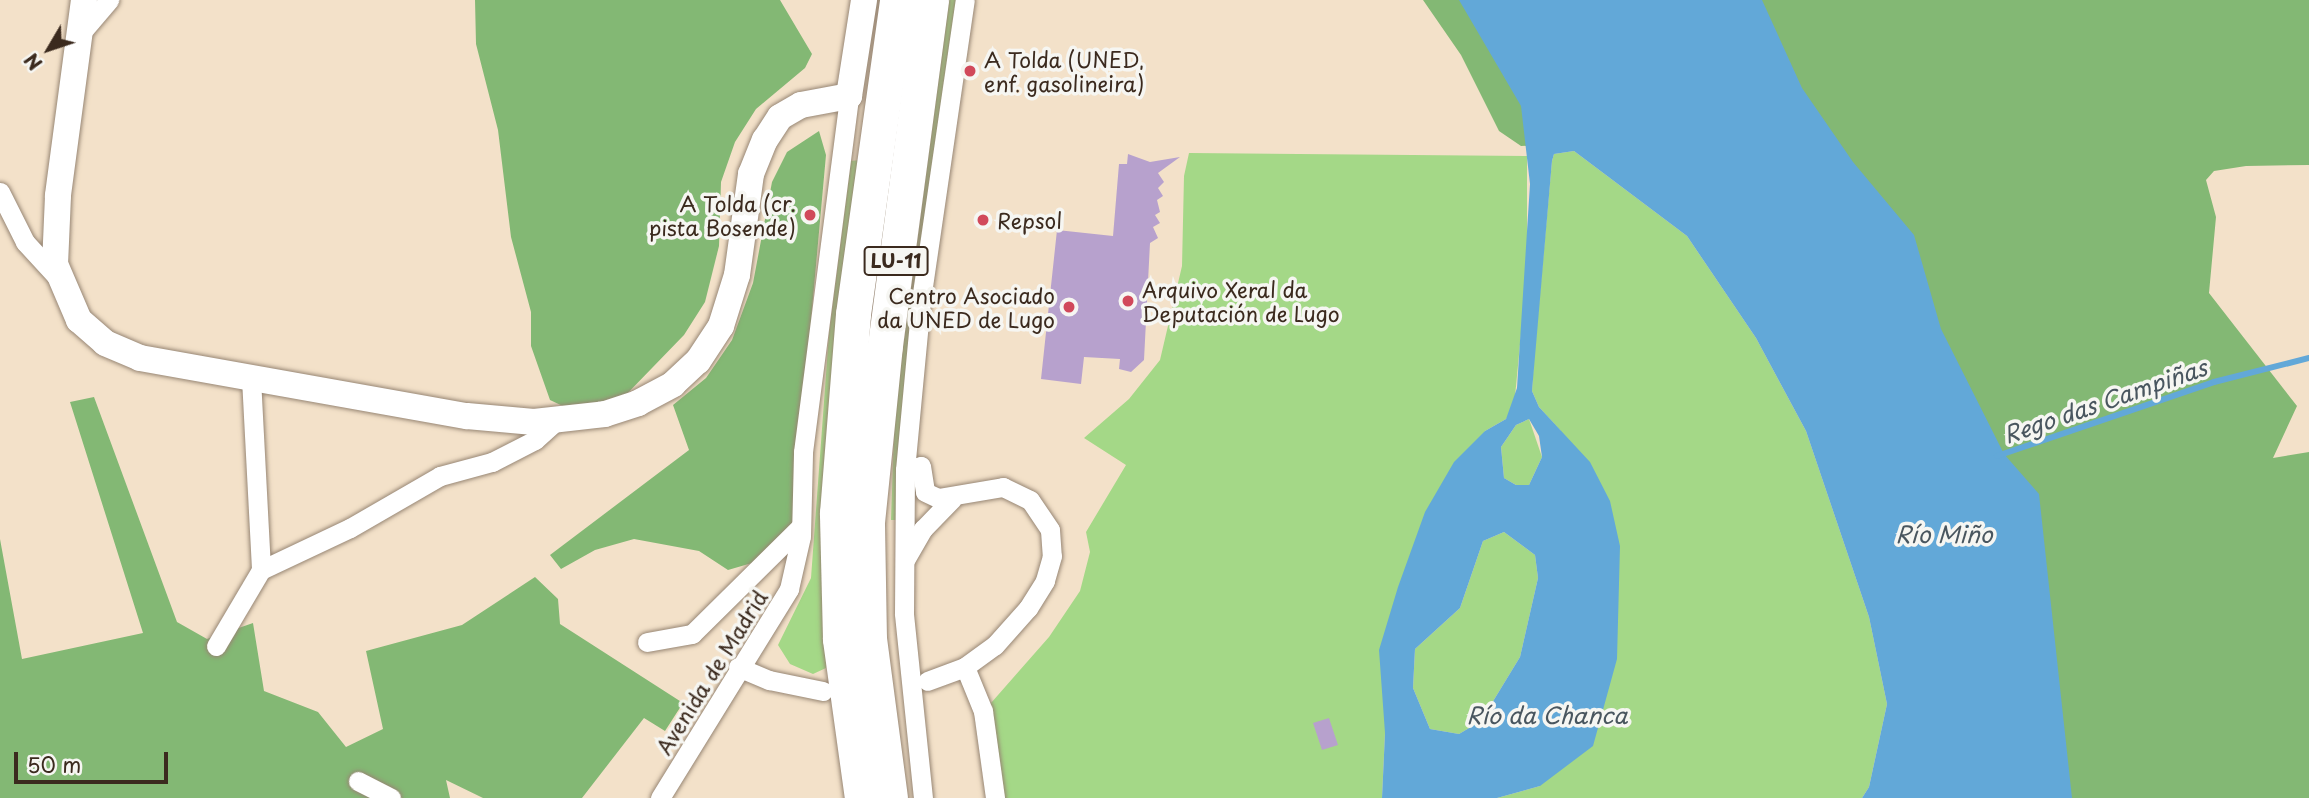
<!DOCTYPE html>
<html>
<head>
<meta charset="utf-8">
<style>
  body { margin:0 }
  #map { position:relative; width:2309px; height:798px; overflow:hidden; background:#f3e1c9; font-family:"Playpen Sans",sans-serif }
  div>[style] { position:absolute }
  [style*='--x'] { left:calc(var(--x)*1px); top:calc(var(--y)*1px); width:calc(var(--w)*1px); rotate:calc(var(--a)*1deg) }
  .green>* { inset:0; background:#a4d887 }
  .forest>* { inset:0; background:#83b874 }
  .water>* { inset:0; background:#62a8d8 }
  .stream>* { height:6px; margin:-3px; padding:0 3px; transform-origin:3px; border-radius:3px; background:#62a8d8 }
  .building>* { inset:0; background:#b7a1cd }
  .roads { filter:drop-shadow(0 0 2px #978674) drop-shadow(0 0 2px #978674) }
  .street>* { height:19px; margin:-9.5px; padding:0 9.5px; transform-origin:9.5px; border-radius:9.5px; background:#fff }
  .secondary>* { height:26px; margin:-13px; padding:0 13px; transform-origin:13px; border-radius:13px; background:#fff }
  .highway>* { height:35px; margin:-17.5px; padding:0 17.5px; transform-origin:17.5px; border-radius:17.5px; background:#fff }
  .dots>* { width:19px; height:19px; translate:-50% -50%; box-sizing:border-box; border:4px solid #f6f6f2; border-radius:50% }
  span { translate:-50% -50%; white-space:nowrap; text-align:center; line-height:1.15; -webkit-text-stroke:7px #f6f6f2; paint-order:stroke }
  .shield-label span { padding:2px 5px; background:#f6f6f2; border:2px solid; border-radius:5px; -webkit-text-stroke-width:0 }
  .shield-label { font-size:19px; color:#3b2a1e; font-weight:700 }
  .poi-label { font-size:21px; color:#3b2a1e }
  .left { translate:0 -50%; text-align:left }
  .right { translate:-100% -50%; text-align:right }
  .street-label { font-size:21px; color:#3b2a1e }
  .water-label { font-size:23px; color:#49565f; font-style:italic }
  .north { position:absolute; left:14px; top:14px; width:70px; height:70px; -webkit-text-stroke:5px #f6f6f2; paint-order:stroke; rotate:231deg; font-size:19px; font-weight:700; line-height:28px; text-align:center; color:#3b2a1e }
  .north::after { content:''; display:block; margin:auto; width:24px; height:32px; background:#3b2a1e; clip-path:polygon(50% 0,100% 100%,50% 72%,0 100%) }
  .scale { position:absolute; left:14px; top:752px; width:154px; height:32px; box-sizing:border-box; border:4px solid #3b2a1e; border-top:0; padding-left:9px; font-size:21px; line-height:24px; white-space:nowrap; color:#3b2a1e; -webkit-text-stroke:5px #f6f6f2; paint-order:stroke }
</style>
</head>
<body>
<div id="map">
  <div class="green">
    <i style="clip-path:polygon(949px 0,956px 0,896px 520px,891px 520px,895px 407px)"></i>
    <i style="clip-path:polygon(1574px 151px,1687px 236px,1756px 338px,1806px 431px,1869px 617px,1887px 704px,1869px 787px,1862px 798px,1497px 798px,1540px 786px,1561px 431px,1539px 407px,1532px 391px,1534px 358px,1552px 161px,1554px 154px)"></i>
    <i style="clip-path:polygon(1189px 153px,1527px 156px,1527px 271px,1514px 407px,1506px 419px,1485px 431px,1385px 733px,1382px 798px,1001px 798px,991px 703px,1049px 637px,1080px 591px,1090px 552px,1086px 532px,1126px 465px,1084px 438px,1129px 399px,1160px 360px,1182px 266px,1184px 176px)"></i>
    <i style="clip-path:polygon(860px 160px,825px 554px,826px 668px,813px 674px,790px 664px,778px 645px,811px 578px,829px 334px,851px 161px)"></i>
    <i style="clip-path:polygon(1529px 419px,1542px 457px,1529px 485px,1516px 485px,1504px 478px,1501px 447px,1516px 425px)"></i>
    <i style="clip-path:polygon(1504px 532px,1535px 555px,1538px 578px,1520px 657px,1481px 721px,1459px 734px,1430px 729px,1413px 688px,1415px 649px,1460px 608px,1483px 541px)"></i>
  </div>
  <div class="forest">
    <i style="clip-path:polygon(475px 0,780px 0,812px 54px,805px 68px,756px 109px,735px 142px,721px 182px,719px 246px,705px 302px,684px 335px,621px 400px,569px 409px,550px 400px,531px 346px,531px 312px,511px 237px,498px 130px,476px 44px)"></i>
    <i style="clip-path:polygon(1423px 0,1503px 0,1545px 145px,1521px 146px,1499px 131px,1461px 55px)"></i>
    <i style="clip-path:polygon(1749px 0,2309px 0,2309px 165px,2246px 166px,2214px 171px,2206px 180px,2216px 217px,2209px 293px,2297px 406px,2273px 458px,2309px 452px,2309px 798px,2063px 798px)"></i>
    <i style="clip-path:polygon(819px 131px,826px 155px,790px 552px,728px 570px,699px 551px,634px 539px,595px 550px,561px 569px,550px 555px,689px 450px,673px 405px,706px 378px,732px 340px,753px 283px,772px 182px,787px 152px)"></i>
    <i style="clip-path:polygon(94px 397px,177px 622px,207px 639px,253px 623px,264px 691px,318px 712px,346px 747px,383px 729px,366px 651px,462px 625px,535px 577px,558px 599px,560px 624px,683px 703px,665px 731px,644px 718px,582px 798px,483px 798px,446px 780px,450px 798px,0 798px,0 539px,22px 659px,143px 633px,70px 402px)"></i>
  </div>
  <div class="water">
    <i style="clip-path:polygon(evenodd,1459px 0,1762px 0,1802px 88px,1853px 162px,1914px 235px,1941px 329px,2004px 454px,2039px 494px,2072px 798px,1862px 798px,1869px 787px,1887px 704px,1869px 617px,1806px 431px,1756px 338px,1687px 236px,1574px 151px,1554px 154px,1552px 161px,1532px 391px,1539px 407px,1590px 462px,1610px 501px,1620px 546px,1617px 659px,1593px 746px,1540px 786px,1497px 798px,1382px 798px,1385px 733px,1379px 650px,1398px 587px,1425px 512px,1454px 462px,1485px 431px,1506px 419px,1517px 388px,1530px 184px,1521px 106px,1459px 0,1529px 419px,1539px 436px,1542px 457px,1529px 485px,1516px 485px,1504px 478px,1501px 447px,1516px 425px,1529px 419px,1459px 0,1504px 532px,1535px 555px,1538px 578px,1520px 657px,1481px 721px,1459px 734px,1430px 729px,1413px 688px,1415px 649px,1460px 608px,1483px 541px,1504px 532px)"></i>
  </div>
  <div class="stream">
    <i style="--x:1997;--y:456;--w:229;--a:-18.8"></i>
    <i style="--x:2214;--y:382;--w:98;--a:-14.2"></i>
  </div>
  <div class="building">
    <i style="clip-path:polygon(1128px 154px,1150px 162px,1180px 157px,1158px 173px,1164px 182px,1158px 188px,1163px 196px,1157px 200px,1160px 212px,1155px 215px,1160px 223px,1153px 227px,1158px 238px,1150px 243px,1144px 360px,1131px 372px,1119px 369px,1120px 359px,1084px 357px,1081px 384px,1041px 379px,1057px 230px,1113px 236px,1119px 164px,1127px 164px)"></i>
    <i style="clip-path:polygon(1329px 718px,1338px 745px,1322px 750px,1313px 723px)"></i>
  </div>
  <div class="roads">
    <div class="street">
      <i style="--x:80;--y:34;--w:45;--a:-49.5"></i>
      <i style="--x:0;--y:192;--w:56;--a:63.4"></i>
      <i style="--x:25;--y:242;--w:49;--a:47.5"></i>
      <i style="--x:251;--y:378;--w:192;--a:87"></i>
      <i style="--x:905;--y:470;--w:16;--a:-14"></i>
      <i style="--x:921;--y:466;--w:26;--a:81"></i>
      <i style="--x:925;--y:492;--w:14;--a:25"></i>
      <i style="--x:938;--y:498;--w:66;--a:-9.6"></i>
      <i style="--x:1003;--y:487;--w:30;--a:26"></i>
      <i style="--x:1030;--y:500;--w:36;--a:56"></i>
      <i style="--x:1050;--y:530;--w:26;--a:86"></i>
      <i style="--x:1052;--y:556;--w:26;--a:106"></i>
      <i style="--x:1045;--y:581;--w:32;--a:122"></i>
      <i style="--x:1028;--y:608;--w:50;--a:131.7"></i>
      <i style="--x:995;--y:645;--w:37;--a:144"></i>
      <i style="--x:965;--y:667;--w:40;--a:159.8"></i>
      <i style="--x:905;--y:560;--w:36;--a:-60"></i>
      <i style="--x:923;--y:529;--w:42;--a:-46"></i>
      <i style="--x:647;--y:642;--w:46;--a:-10.1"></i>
      <i style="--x:692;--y:634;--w:153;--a:-44.7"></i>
      <i style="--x:216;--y:646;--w:88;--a:-59.4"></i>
      <i style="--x:261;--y:570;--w:98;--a:-25.3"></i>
      <i style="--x:350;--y:528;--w:104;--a:-30"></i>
      <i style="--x:440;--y:476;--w:54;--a:-15.1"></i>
      <i style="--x:492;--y:462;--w:48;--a:-27.1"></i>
      <i style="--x:535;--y:440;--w:28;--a:-42"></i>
      <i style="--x:738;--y:667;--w:34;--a:23"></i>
      <i style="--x:769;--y:680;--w:55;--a:11.5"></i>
      <i style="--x:965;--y:667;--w:48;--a:67.8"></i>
      <i style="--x:983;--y:711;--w:88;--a:82.1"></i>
      <i style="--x:358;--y:781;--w:37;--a:27"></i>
      <i style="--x:660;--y:798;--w:246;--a:-58.3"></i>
      <i style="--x:789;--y:589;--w:54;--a:-77.2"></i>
      <i style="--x:801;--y:536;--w:84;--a:-88.6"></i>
      <i style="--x:803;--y:452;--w:359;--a:-82.6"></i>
      <i style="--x:923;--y:798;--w:186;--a:-95.9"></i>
      <i style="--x:904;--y:613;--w:143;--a:-89.6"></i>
      <i style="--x:905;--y:470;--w:171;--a:-84.6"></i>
      <i style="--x:921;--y:300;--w:303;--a:-81.7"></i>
    </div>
    <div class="secondary">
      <i style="--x:84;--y:0;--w:198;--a:97.6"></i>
      <i style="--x:58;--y:196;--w:68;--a:92.5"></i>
      <i style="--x:55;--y:264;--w:61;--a:66.8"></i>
      <i style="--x:79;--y:320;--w:35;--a:41"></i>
      <i style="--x:105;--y:343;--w:38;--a:23"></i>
      <i style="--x:140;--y:358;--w:332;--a:10.1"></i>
      <i style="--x:467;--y:416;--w:67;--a:5.1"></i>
      <i style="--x:534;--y:422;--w:71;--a:-6.4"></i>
      <i style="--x:605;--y:414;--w:35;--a:-18"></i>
      <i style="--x:638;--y:403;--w:40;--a:-28"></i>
      <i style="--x:673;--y:384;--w:34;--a:-43"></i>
      <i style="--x:698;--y:361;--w:42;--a:-56.7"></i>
      <i style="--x:721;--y:326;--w:53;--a:-72.6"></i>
      <i style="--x:737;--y:275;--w:102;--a:-82.1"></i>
      <i style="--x:751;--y:174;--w:37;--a:-68"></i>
      <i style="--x:765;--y:140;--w:27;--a:-57"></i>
      <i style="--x:780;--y:117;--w:24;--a:-30"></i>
      <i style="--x:801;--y:105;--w:49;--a:-10.6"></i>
      <i style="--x:849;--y:96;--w:97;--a:-81.1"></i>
    </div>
    <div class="highway">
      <i style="--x:862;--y:798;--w:161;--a:-97.9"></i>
      <i style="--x:840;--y:639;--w:126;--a:-91.4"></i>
      <i style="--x:837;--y:513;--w:200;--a:-85.4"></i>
      <i style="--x:853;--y:314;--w:317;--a:-82"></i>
      <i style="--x:890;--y:798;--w:160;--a:-97.5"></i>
      <i style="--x:869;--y:639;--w:117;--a:-91"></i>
      <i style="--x:867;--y:522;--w:178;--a:-84.2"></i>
      <i style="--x:885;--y:345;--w:348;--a:-82.4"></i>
    </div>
  </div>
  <div class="dots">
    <i style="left:970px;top:71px;background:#d1495b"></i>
    <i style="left:810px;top:215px;background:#d1495b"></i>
    <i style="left:983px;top:220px;background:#d1495b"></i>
    <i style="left:1128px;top:301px;background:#d1495b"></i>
    <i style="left:1069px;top:307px;background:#d1495b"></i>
  </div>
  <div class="shield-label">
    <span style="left:896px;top:261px">LU-11</span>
  </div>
  <div class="poi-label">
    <span class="left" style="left:984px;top:71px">A Tolda (UNED,<br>enf. gasolineira)</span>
    <span class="right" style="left:796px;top:215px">A Tolda (cr.<br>pista Bosende)</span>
    <span class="left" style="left:997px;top:220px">Repsol</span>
    <span class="left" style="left:1142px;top:301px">Arquivo Xeral da<br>Deputación de Lugo</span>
    <span class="right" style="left:1055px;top:307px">Centro Asociado<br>da UNED de Lugo</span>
  </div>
  <div class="street-label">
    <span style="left:711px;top:672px;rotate:-58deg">Avenida de Madrid</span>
  </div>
  <div class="water-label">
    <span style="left:2105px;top:401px;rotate:-19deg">Rego das Campiñas</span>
    <span style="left:1944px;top:534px">Río Miño</span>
    <span style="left:1547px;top:715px">Río da Chanca</span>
  </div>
  <div class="north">N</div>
  <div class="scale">50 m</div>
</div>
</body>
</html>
